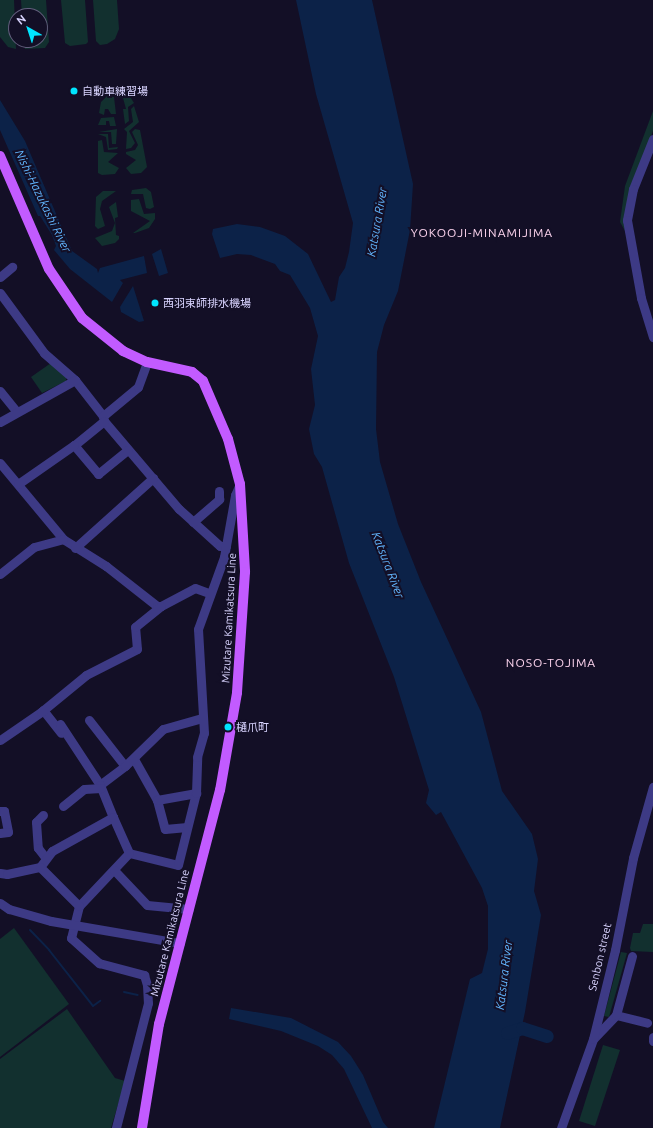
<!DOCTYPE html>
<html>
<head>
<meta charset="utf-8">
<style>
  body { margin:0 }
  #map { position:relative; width:653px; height:1128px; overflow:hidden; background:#130f26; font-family:Ubuntu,"Noto Sans JP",sans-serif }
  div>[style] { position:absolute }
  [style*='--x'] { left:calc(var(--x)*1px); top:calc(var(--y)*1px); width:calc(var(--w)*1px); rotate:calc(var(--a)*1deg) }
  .green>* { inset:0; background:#12302f }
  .water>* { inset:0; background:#0c2248 }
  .stream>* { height:2px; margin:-1px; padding:0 1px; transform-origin:1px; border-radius:1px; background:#0c2248 }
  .river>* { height:13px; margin:-6.5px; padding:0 6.5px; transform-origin:6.5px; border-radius:6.5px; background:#0c2248 }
  .minor>* { height:9px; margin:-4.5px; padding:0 4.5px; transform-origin:4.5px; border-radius:4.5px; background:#3d3a85 }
  .major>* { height:10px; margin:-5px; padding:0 5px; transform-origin:5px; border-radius:5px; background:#c25bff }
  .dots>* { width:11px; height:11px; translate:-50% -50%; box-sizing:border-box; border:2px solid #130f26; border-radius:50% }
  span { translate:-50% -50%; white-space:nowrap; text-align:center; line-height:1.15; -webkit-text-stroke:4px #130f26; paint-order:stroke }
  .poi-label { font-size:11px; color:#d9d4ff }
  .left { translate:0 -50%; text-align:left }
  .street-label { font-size:11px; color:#d9d4ff }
  .water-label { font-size:12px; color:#62b6ff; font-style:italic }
  .neighbourhood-label { font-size:12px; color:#ffd6f0; letter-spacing:1px }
  .north { position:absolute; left:8px; top:8px; width:40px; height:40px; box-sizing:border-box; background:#130f26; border:1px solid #625e7d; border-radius:50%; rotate:321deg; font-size:11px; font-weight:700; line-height:16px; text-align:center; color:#d9d4ff }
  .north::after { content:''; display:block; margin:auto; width:14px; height:18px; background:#00e5ff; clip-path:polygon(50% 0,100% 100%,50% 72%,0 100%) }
</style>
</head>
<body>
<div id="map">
  <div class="green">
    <i style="clip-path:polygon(0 0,14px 0,16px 49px,8px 47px,0 37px)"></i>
    <i style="clip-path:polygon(21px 0,46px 0,49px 42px,45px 48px,25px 49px,24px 40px,40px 40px,40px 16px,22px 16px)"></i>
    <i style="clip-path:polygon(61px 0,85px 0,88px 42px,86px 44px,70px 46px,65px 43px)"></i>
    <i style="clip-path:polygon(93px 0,117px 0,119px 29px,115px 39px,107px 44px,100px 45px,96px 41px)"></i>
    <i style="clip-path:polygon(129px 95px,134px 103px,128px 107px,129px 121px,125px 124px,123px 109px,126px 109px,123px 98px)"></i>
    <i style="clip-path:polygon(107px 96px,114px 97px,116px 114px,111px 114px,108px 109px,105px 109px,104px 115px,99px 113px,101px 102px)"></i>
    <i style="clip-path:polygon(134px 106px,139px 122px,129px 131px,135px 143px,131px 148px,126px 149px,127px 132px,124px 129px,133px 122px,131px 109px)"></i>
    <i style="clip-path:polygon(653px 111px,653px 131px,631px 188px,625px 231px,620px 222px,625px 186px)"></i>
    <i style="clip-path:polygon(114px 117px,116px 126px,110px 126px,109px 121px,106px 121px,106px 125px,98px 125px,101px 118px)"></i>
    <i style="clip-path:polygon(117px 129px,116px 144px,112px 144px,111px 132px,99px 132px)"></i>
    <i style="clip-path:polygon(135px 129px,140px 130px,147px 167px,141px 173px,131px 174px,126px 168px,136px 160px,126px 154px,126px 152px,135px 150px,138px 145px,132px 132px)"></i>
    <i style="clip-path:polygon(98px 134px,108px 134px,109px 148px,118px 147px,117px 149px,108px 150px,106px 137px)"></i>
    <i style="clip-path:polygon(102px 140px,104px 152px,118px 153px,108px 162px,119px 168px,115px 174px,102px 175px,98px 173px,98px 141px)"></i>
    <i style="clip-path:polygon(146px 188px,151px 192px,154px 207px,150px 209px,146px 208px,143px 194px,131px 194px,132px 190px)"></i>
    <i style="clip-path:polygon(103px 191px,116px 191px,102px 201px,100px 209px,105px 226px,98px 229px,95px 226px,96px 197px)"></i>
    <i style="clip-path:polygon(139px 199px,144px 214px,155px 213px,155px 219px,149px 228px,135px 233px,133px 233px,150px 221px,131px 211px,131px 200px)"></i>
    <i style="clip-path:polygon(116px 202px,118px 217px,115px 218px,116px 235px,119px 236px,119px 239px,115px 243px,102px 246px,95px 238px,112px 231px,115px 223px,109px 207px)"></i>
    <i style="clip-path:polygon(51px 363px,66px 376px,66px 381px,42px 393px,31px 377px)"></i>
    <i style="clip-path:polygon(643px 924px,653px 924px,653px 952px,631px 951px,630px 948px,633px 933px,640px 933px)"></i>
    <i style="clip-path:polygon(14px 928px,69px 1004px,0 1057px,0 939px)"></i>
    <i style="clip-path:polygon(621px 952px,627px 953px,609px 1017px,604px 1016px)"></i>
    <i style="clip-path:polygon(67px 1009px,115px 1078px,125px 1081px,111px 1128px,0 1128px,0 1059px)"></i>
    <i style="clip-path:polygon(603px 1045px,620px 1050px,595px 1126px,579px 1121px)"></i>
  </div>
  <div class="water">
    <i style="clip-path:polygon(296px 0,372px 0,413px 184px,410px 230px,398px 291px,384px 325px,377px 352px,376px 429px,380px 462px,398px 524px,421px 582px,481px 712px,502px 791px,532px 834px,538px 859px,534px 891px,541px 915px,525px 1012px,500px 1128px,434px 1128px,470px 979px,482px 973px,488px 949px,488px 906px,482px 888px,441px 812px,436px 815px,426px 803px,429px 790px,394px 677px,349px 563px,322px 467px,314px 454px,309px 429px,315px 405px,311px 369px,318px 336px,310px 308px,290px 275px,280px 271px,275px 264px,251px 255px,237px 254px,220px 258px,212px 234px,213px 229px,237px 224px,260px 227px,285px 236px,308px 254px,331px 302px,335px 300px,339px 277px,345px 268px,349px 252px,353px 223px,316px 94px)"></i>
    <i style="clip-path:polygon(0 100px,25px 141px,72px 251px,97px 269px,98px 273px,100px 268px,144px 256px,147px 273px,120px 280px,123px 283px,112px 302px,70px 269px,54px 250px,56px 246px,52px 235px,40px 216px,38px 216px,0 130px)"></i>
    <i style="clip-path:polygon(161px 249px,168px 273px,159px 276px,152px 254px)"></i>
    <i style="clip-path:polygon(133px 286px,144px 321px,139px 322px,121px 312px,120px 307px)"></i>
    <i style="clip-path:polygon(231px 1008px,291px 1018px,338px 1042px,351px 1056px,363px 1075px,383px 1122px,388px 1128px,372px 1128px,344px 1069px,332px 1055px,318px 1046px,281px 1031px,229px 1019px)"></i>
  </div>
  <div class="stream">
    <i style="--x:30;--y:930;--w:28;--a:46"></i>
    <i style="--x:49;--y:950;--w:71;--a:51.8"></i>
    <i style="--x:93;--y:1006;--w:9;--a:-36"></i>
    <i style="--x:124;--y:992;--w:14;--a:12"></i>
  </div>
  <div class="river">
    <i style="--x:507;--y:1033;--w:16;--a:-18"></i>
    <i style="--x:522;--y:1028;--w:26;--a:18"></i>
  </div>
  <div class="minor">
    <i style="--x:653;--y:139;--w:54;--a:111.8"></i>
    <i style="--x:633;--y:189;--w:32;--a:101"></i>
    <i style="--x:627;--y:220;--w:79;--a:79.8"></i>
    <i style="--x:641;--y:298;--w:41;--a:72.9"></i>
    <i style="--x:0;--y:277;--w:16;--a:-40"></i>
    <i style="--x:0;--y:293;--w:74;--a:53.7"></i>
    <i style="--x:44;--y:353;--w:41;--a:41.1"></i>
    <i style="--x:75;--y:380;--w:46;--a:52.1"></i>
    <i style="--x:103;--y:416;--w:5;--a:79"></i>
    <i style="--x:104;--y:421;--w:116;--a:49.6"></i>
    <i style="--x:179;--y:509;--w:55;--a:42.1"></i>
    <i style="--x:220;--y:546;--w:6;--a:0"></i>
    <i style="--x:0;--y:391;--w:27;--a:51"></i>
    <i style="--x:103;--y:416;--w:45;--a:-39.6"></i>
    <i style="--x:138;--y:387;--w:27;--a:-70"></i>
    <i style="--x:104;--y:421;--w:38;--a:141"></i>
    <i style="--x:74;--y:445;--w:38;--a:50"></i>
    <i style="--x:98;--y:474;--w:38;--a:-39"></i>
    <i style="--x:0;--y:422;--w:86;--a:-29.2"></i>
    <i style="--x:0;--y:463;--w:99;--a:50.3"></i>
    <i style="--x:63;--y:539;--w:51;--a:32.1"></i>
    <i style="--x:106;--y:566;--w:65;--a:38.1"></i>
    <i style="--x:157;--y:606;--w:4;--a:0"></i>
    <i style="--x:161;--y:606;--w:38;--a:-28"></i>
    <i style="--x:195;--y:588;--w:15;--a:20"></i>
    <i style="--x:18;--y:484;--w:68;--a:-34.9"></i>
    <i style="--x:193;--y:522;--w:35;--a:-41"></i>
    <i style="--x:219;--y:499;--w:8;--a:-90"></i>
    <i style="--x:75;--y:548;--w:105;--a:-41.9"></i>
    <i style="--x:0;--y:574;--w:43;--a:-38.5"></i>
    <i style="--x:34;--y:547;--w:30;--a:-15"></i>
    <i style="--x:43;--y:710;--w:29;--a:52"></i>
    <i style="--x:89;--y:720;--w:58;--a:52"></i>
    <i style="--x:125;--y:766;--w:31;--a:143"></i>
    <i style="--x:60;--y:724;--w:73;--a:56.7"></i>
    <i style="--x:100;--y:785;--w:35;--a:68"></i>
    <i style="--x:0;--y:740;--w:50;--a:-34.3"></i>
    <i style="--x:41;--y:712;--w:58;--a:-39.4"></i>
    <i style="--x:86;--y:675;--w:57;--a:-27"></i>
    <i style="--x:137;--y:649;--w:22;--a:-95"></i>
    <i style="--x:135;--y:627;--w:33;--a:-39"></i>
    <i style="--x:134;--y:759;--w:47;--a:60.7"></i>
    <i style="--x:157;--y:800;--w:30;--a:75"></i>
    <i style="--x:165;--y:829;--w:22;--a:-5"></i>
    <i style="--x:125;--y:766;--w:53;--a:-44.2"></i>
    <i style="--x:163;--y:729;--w:41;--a:-15.8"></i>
    <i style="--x:157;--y:800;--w:40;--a:-10"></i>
    <i style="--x:63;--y:806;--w:27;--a:-39"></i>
    <i style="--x:84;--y:789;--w:17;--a:-3"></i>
    <i style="--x:0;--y:811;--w:4;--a:0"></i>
    <i style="--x:4;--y:811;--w:21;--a:79"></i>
    <i style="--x:8;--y:832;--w:8;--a:173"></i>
    <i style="--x:43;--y:815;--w:10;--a:135"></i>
    <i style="--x:36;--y:822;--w:26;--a:86"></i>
    <i style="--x:38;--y:848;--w:11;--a:52"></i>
    <i style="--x:129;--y:853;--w:50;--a:13.8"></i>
    <i style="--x:178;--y:865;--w:74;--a:-76"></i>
    <i style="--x:196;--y:793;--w:36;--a:-88"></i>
    <i style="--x:197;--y:757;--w:25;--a:-74"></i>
    <i style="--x:204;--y:733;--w:104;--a:-93.3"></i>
    <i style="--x:198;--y:629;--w:77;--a:-70.1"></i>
    <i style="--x:224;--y:557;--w:63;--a:-79.9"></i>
    <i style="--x:235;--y:495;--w:12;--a:-66"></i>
    <i style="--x:40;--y:867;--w:20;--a:-53"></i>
    <i style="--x:52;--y:851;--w:70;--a:-29.1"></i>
    <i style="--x:113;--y:817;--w:39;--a:66"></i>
    <i style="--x:129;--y:853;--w:73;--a:133.3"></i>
    <i style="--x:79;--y:906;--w:33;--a:104"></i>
    <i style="--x:71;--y:938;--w:38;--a:42"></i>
    <i style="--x:99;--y:963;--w:47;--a:14.9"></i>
    <i style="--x:144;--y:975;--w:10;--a:73"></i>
    <i style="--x:147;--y:985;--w:18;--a:87"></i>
    <i style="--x:148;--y:1003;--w:129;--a:104.4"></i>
    <i style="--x:114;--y:870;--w:48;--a:46.7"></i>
    <i style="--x:147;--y:905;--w:42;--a:5.4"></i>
    <i style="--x:0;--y:873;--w:7;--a:8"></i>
    <i style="--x:7;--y:874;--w:34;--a:-12"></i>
    <i style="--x:40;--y:867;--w:55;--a:45"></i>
    <i style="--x:0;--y:903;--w:11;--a:34"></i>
    <i style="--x:9;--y:909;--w:44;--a:15.9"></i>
    <i style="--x:51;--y:921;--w:131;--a:9.7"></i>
    <i style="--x:616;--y:1015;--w:32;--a:14"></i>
    <i style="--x:653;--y:1037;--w:4;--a:90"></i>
    <i style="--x:594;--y:1038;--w:32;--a:-46"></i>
    <i style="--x:616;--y:1015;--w:61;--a:-74.8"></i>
    <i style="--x:561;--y:1128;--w:95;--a:-70.2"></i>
    <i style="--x:593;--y:1039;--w:92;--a:-76.1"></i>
    <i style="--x:615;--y:950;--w:94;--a:-78.9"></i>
    <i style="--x:633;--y:858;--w:74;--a:-74.3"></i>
  </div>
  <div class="major">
    <i style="--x:0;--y:156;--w:123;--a:66.6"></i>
    <i style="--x:49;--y:269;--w:59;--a:56"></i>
    <i style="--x:82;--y:318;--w:53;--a:38.8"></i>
    <i style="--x:123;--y:351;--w:26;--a:25"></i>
    <i style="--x:147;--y:362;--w:46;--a:12.5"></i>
    <i style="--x:192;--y:372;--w:14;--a:39"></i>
    <i style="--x:203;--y:381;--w:63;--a:66.7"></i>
    <i style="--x:228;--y:439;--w:47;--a:75.1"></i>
    <i style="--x:240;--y:484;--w:88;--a:86.7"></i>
    <i style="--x:245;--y:572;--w:121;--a:93.8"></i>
    <i style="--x:237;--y:693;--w:98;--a:99.9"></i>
    <i style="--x:220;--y:790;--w:242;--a:104.6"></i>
    <i style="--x:159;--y:1024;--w:105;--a:99.3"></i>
  </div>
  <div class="dots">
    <i style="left:74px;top:91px;background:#00e5ff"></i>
    <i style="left:155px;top:303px;background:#00e5ff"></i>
    <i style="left:228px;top:727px;background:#00e5ff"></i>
  </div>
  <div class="poi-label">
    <span class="left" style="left:82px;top:91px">自動車練習場</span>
    <span class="left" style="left:163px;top:303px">西羽束師排水機場</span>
    <span class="left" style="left:236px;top:727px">樋爪町</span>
  </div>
  <div class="street-label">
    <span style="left:229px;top:618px;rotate:-87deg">Mizutare Kamikatsura Line</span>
    <span style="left:170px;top:933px;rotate:-76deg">Mizutare Kamikatsura Line</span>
    <span style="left:600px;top:957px;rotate:-77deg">Senbon street</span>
  </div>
  <div class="water-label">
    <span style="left:43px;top:201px;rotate:64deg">Nishi-Hazukashi River</span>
    <span style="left:377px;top:222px;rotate:-80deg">Katsura River</span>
    <span style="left:388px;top:565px;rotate:69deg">Katsura River</span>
    <span style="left:504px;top:975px;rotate:-83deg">Katsura River</span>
  </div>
  <div class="neighbourhood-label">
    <span style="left:482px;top:233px">YOKOOJI-MINAMIJIMA</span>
    <span style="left:551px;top:663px">NOSO-TOJIMA</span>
  </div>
  <div class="north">N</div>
</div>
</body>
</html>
